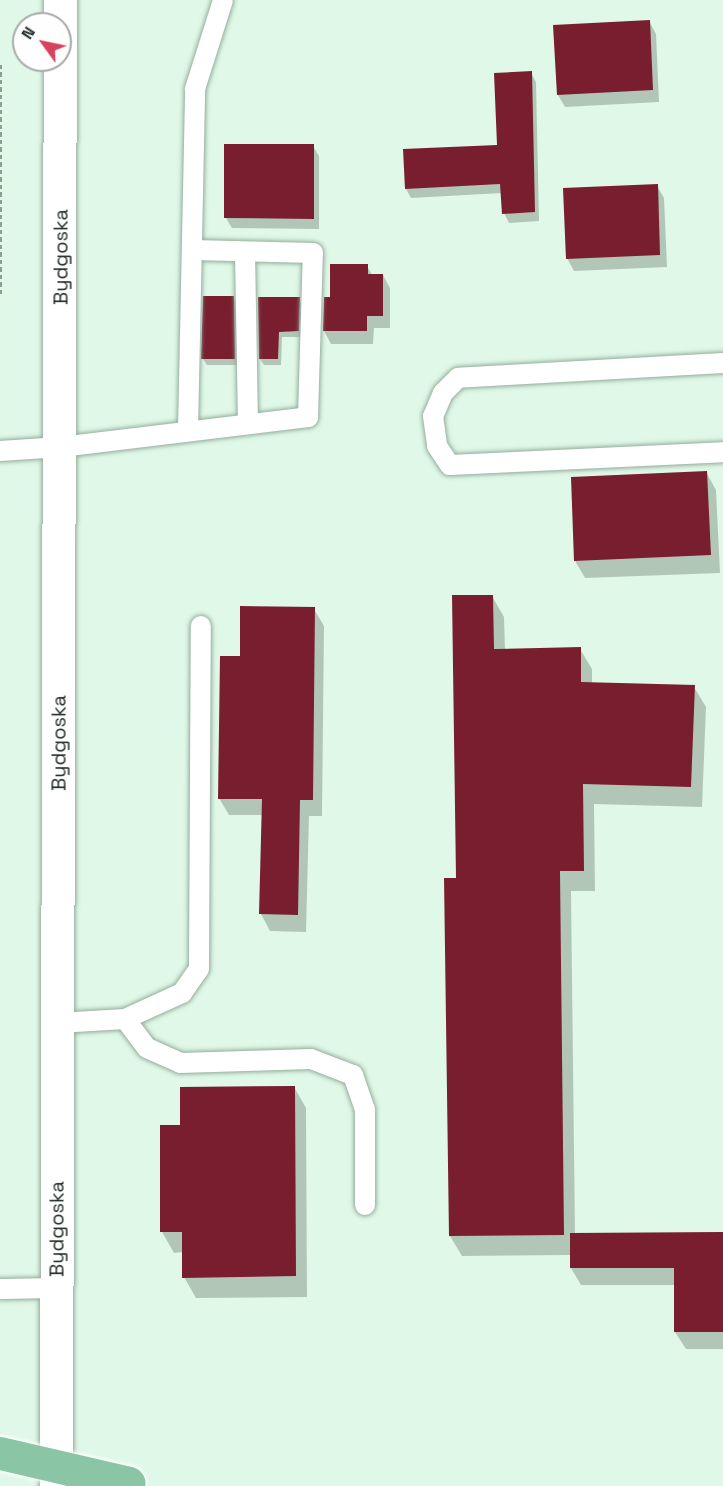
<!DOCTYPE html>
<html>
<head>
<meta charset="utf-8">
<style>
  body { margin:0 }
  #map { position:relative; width:723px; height:1486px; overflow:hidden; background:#dff8e7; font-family:"Space Grotesk",sans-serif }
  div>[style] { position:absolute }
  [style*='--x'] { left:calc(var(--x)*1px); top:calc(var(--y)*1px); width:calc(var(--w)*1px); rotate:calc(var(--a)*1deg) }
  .shadow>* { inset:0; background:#0003 }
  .building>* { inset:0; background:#781e2e }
  .path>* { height:4px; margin-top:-2px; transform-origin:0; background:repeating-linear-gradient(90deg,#8d9f93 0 4.5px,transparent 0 7.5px) }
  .roads { filter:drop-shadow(0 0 2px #95ad9c) drop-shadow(0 0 2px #95ad9c) }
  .lane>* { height:20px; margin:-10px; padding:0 10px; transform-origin:10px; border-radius:10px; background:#fff }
  .secondary>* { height:33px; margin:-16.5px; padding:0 16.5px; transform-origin:16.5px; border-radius:16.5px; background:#fff }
  .bridges { filter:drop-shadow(0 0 2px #fff) drop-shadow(0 0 2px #fff) }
  .primary-bridge>* { height:33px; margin:-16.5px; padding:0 16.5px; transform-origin:16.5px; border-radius:16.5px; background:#8ac6a5 }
  span { translate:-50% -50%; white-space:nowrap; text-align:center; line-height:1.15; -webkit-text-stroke:6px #fefefe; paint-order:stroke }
  .street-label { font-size:20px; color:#242e27 }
  .north { position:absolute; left:12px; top:12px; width:60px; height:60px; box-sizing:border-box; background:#fefefe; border:2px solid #a7aba8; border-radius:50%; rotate:303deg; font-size:16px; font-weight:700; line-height:24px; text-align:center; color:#242e27 }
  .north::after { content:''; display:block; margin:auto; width:21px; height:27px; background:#d5445c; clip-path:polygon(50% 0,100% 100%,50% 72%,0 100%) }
</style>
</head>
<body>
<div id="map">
  <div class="shadow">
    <i style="clip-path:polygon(649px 21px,656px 34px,659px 102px,565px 107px,558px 95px)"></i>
    <i style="clip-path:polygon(531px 73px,536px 82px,539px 221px,509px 223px,504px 213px,502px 193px,411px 198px,406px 189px,499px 146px)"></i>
    <i style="clip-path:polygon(313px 146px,319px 156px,319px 229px,232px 228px,226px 218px)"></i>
    <i style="clip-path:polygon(657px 186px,664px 198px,667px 267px,574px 271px,567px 258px)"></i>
    <i style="clip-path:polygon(367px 266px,372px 275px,383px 275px,390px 288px,390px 328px,374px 328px,373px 344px,331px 344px,324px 331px,325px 299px,331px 299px)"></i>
    <i style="clip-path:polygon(233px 298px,237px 304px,238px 365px,207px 365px,203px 359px)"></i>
    <i style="clip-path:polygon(299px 298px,302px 305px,301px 337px,282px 337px,281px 365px,264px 365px,260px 359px)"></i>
    <i style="clip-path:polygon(706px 472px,716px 490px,720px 573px,585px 578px,575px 561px,572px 478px)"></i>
    <i style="clip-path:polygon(492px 596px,504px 617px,505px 650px,580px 649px,592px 669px,592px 684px,694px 687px,706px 707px,702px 807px,594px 804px,595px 891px,571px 891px,575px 1234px,723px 1234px,723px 1349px,686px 1349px,675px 1332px,675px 1285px,581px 1285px,571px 1268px,571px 1255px,462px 1256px,450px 1236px,457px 880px)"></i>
    <i style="clip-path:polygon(314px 609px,324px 626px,322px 816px,309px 816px,306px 932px,270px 931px,261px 914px,263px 815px,229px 815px,219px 798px,241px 657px)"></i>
    <i style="clip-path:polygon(294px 1087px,306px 1108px,307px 1297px,196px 1298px,184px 1277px,183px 1252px,174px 1253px,162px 1232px,182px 1126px)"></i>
  </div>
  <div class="building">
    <i style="clip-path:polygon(650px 20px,653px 90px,557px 95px,553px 25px)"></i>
    <i style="clip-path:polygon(532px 71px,535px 212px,502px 214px,500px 184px,405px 189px,403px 149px,497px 145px,494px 73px)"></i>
    <i style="clip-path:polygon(224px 144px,314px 144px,314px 219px,224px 218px)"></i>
    <i style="clip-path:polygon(658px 184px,660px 255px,566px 259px,563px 188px)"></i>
    <i style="clip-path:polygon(330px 264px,368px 264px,368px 274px,383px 274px,383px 316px,367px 316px,367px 331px,323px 331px,324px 297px,330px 297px)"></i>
    <i style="clip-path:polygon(203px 296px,234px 296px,235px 359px,201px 359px)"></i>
    <i style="clip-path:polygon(258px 297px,300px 297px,299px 331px,279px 332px,278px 359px,259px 359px)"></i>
    <i style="clip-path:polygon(707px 471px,711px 555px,574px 561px,571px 477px)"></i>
    <i style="clip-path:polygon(452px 595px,493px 595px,494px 649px,581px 647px,581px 682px,695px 685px,691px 787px,583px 784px,584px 871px,560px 871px,564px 1235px,449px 1236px,444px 878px,456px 878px)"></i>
    <i style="clip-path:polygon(240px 606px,315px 607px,313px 800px,300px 800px,298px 915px,259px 914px,262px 799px,218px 799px,220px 656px,240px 656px)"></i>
    <i style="clip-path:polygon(295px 1086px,296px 1276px,182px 1278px,182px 1232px,160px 1232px,160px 1125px,180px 1125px,180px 1087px)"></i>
    <i style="clip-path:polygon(723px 1232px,723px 1332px,674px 1332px,674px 1268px,570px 1268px,570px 1233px)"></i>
  </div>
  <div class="path">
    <i style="--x:0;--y:65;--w:231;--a:90"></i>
  </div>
  <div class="roads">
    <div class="lane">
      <i style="--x:245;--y:252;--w:172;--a:89"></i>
      <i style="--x:723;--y:363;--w:265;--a:176.8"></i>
      <i style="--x:458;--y:378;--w:21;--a:135"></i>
      <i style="--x:443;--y:393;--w:25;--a:113"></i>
      <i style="--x:433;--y:416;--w:30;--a:82"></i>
      <i style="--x:437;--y:446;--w:23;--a:56"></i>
      <i style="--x:450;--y:465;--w:273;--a:-2.7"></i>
      <i style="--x:188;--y:431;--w:342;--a:-88.8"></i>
      <i style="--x:195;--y:89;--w:93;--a:-72.5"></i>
      <i style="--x:0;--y:451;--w:61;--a:-3.8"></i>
      <i style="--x:61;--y:447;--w:249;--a:-6.9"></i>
      <i style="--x:308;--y:417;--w:164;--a:-88.3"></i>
      <i style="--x:313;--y:253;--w:120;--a:-178.6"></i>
      <i style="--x:125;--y:1019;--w:36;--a:53"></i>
      <i style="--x:147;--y:1048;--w:36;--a:24"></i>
      <i style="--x:180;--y:1063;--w:131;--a:-1.7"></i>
      <i style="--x:311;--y:1059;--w:45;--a:20.9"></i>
      <i style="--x:353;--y:1075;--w:36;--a:71"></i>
      <i style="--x:365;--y:1109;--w:96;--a:90"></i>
      <i style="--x:58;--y:1023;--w:67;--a:-3.4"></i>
      <i style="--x:125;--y:1019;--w:63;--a:-24.5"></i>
      <i style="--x:182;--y:993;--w:29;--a:-55"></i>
      <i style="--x:199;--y:969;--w:343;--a:-89.7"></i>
      <i style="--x:0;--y:1289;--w:57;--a:-1"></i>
    </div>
    <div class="secondary">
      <i style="--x:56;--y:1486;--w:1486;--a:-89.85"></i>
    </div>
  </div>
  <div class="bridges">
    <div class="primary-bridge">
      <i style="--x:0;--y:1453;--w:132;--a:13.1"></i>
    </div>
  </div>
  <div class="street-label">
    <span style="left:61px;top:257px;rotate:-90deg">Bydgoska</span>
    <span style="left:59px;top:743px;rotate:-90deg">Bydgoska</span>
    <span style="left:57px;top:1229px;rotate:-90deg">Bydgoska</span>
  </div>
  <div class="north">N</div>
</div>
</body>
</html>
